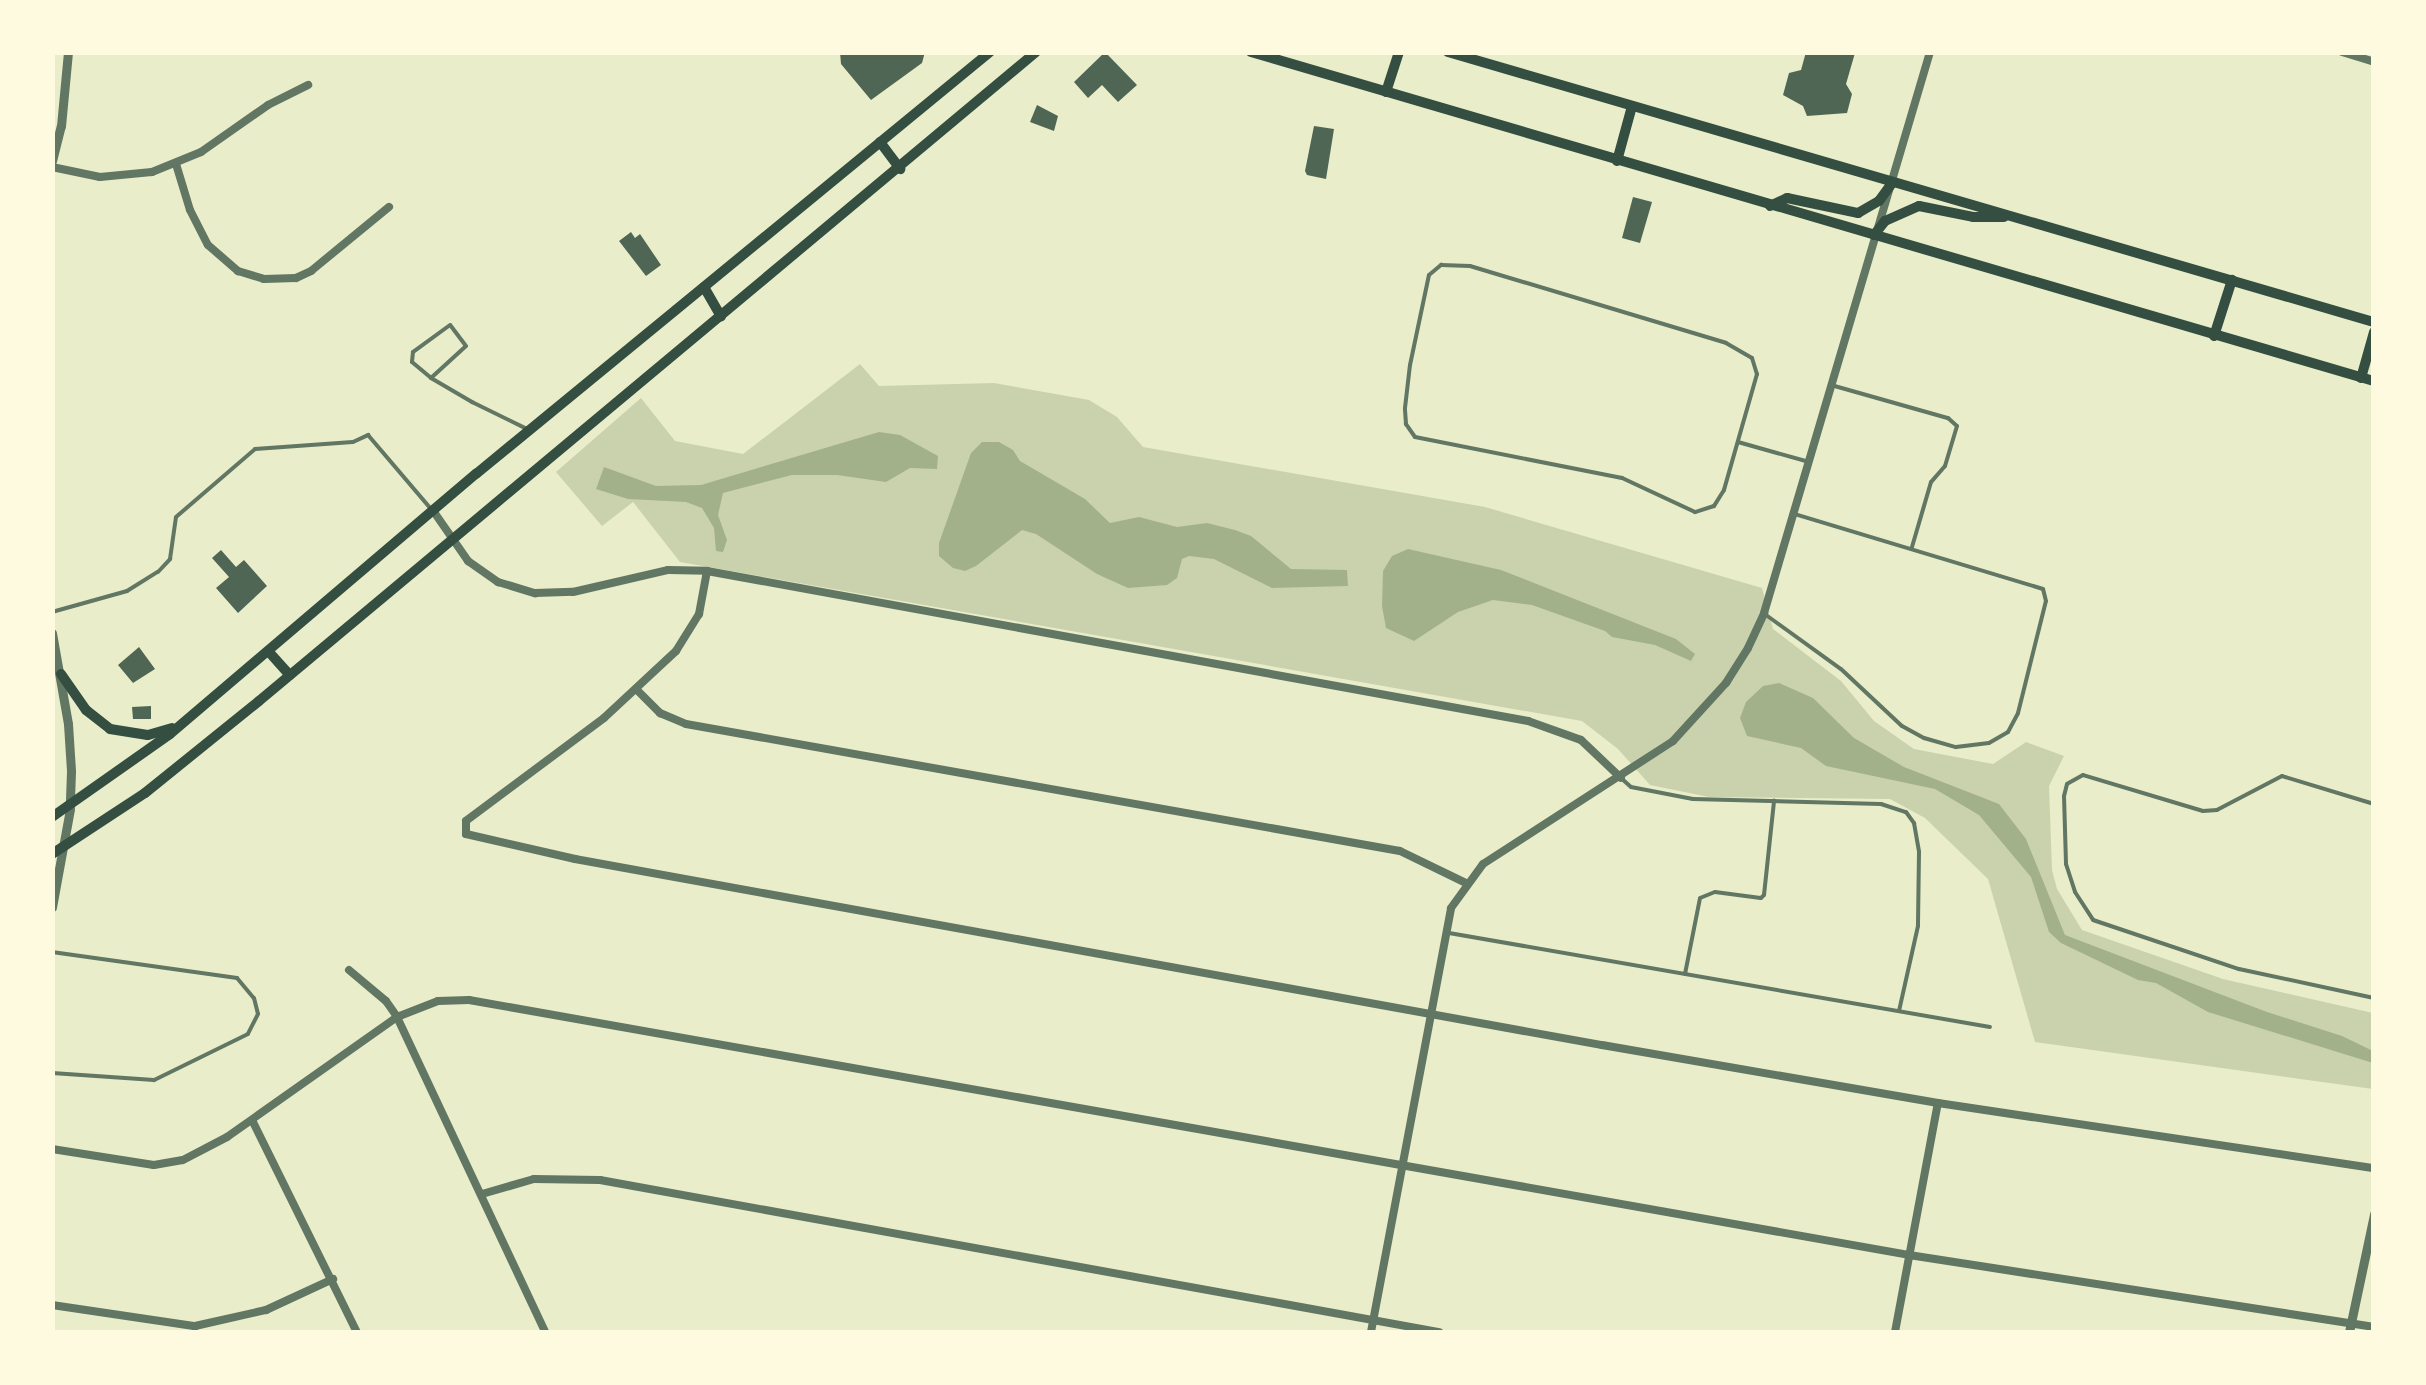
<!DOCTYPE html>
<html>
<head>
<meta charset="utf-8">
<style>
  body { margin:0 }
  #map { position:relative; width:2426px; height:1385px; overflow:hidden; background:#e9edc9; font-family:Manrope,sans-serif }
  div>[style] { position:absolute }
  [style*='--x'] { left:calc(var(--x)*1px); top:calc(var(--y)*1px); width:calc(var(--w)*1px); rotate:calc(var(--a)*1deg) }
  .green>* { inset:0; background:#cad2ad }
  .water>* { inset:0; background:#a3b18a }
  .building>* { inset:0; background:#4f6655 }
  .service>* { height:4px; margin:-2px; padding:0 2px; transform-origin:2px; border-radius:2px; background:#617663 }
  .minor>* { height:8px; margin:-4px; padding:0 4px; transform-origin:4px; border-radius:4px; background:#617663 }
  .tertiary>* { height:9px; margin:-4.5px; padding:0 4.5px; transform-origin:4.5px; border-radius:4.5px; background:#617663 }
  .secondary>* { height:10px; margin:-5px; padding:0 5px; transform-origin:5px; border-radius:5px; background:#344e41 }
  span { translate:-50% -50%; white-space:nowrap; text-align:center; line-height:1.15; -webkit-text-stroke:10px #fefae0; paint-order:stroke }
  .frame { position:absolute; inset:0; border:55px solid #fefae0; pointer-events:none }
</style>
</head>
<body>
<div id="map">
  <div class="green">
    <i style="clip-path:polygon(860px 364px,879px 386px,994px 383px,1089px 400px,1117px 417px,1143px 447px,1485px 507px,1762px 588px,1773px 629px,1841px 681px,1874px 721px,1914px 749px,1993px 764px,2026px 742px,2064px 756px,2049px 786px,2052px 870px,2057px 889px,2082px 930px,2223px 979px,2373px 1013px,2373px 1089px,2035px 1042px,1988px 879px,1925px 818px,1890px 799px,1709px 797px,1650px 785px,1618px 749px,1582px 721px,680px 562px,633px 502px,602px 526px,556px 472px,641px 398px,675px 441px,743px 454px)"></i>
  </div>
  <div class="water">
    <i style="clip-path:polygon(879px 432px,900px 435px,938px 456px,937px 469px,910px 468px,886px 482px,837px 475px,792px 475px,723px 493px,718px 515px,727px 540px,723px 552px,716px 551px,714px 528px,702px 508px,686px 502px,628px 499px,596px 489px,604px 467px,656px 486px,701px 485px)"></i>
    <i style="clip-path:polygon(982px 442px,999px 442px,1013px 450px,1020px 461px,1085px 499px,1110px 523px,1139px 517px,1177px 527px,1207px 523px,1235px 530px,1251px 536px,1291px 569px,1347px 570px,1348px 586px,1272px 588px,1214px 559px,1189px 556px,1182px 559px,1177px 578px,1167px 585px,1128px 588px,1097px 574px,1036px 534px,1022px 530px,976px 566px,965px 571px,953px 568px,939px 556px,939px 543px,971px 453px)"></i>
    <i style="clip-path:polygon(1408px 549px,1501px 570px,1676px 639px,1695px 654px,1691px 661px,1655px 645px,1612px 637px,1605px 631px,1532px 605px,1493px 600px,1458px 612px,1414px 641px,1386px 628px,1382px 606px,1383px 571px,1392px 556px)"></i>
    <i style="clip-path:polygon(1779px 683px,1813px 698px,1854px 738px,1904px 767px,1999px 804px,2026px 839px,2065px 935px,2267px 1012px,2342px 1036px,2373px 1051px,2373px 1063px,2208px 1012px,2156px 983px,2138px 980px,2061px 943px,2049px 932px,2031px 877px,1979px 815px,1935px 789px,1826px 766px,1801px 748px,1747px 736px,1740px 718px,1746px 702px,1763px 686px)"></i>
  </div>
  <div class="building">
    <i style="clip-path:polygon(840px 52px,851px 55px,925px 52px,922px 63px,871px 100px,841px 64px)"></i>
    <i style="clip-path:polygon(1105px 52px,1137px 85px,1118px 102px,1102px 85px,1088px 98px,1074px 82px)"></i>
    <i style="clip-path:polygon(1806px 52px,1855px 53px,1846px 84px,1852px 94px,1847px 113px,1807px 116px,1803px 106px,1783px 95px,1789px 73px,1801px 70px)"></i>
    <i style="clip-path:polygon(1037px 105px,1058px 116px,1054px 131px,1030px 122px)"></i>
    <i style="clip-path:polygon(1314px 126px,1334px 129px,1326px 179px,1307px 175px,1305px 171px)"></i>
    <i style="clip-path:polygon(1633px 197px,1652px 202px,1640px 243px,1622px 238px)"></i>
    <i style="clip-path:polygon(631px 232px,635px 238px,640px 234px,661px 265px,646px 276px,619px 241px)"></i>
    <i style="clip-path:polygon(221px 550px,236px 567px,244px 560px,267px 586px,238px 613px,216px 588px,229px 577px,212px 558px)"></i>
    <i style="clip-path:polygon(139px 647px,155px 669px,133px 683px,118px 665px)"></i>
    <i style="clip-path:polygon(151px 706px,151px 719px,133px 719px,132px 707px)"></i>
  </div>
  <div class="service">
    <i style="--x:1441;--y:265;--w:29;--a:2"></i>
    <i style="--x:1470;--y:266;--w:267;--a:16.7"></i>
    <i style="--x:1726;--y:343;--w:30;--a:30"></i>
    <i style="--x:1752;--y:358;--w:17;--a:73"></i>
    <i style="--x:1757;--y:374;--w:121;--a:105.9"></i>
    <i style="--x:1724;--y:490;--w:19;--a:122"></i>
    <i style="--x:1714;--y:506;--w:20;--a:162"></i>
    <i style="--x:1695;--y:512;--w:81;--a:-155"></i>
    <i style="--x:1622;--y:478;--w:211;--a:-168.8"></i>
    <i style="--x:1415;--y:437;--w:16;--a:-125"></i>
    <i style="--x:1406;--y:424;--w:16;--a:-94"></i>
    <i style="--x:1405;--y:408;--w:43;--a:-83.4"></i>
    <i style="--x:1410;--y:365;--w:92;--a:-78.1"></i>
    <i style="--x:1429;--y:275;--w:16;--a:-40"></i>
    <i style="--x:431;--y:378;--w:47;--a:-42.4"></i>
    <i style="--x:466;--y:346;--w:26;--a:-127"></i>
    <i style="--x:450;--y:325;--w:46;--a:143.9"></i>
    <i style="--x:413;--y:352;--w:10;--a:96"></i>
    <i style="--x:412;--y:362;--w:25;--a:40"></i>
    <i style="--x:431;--y:378;--w:48;--a:30.3"></i>
    <i style="--x:472;--y:402;--w:61;--a:26.1"></i>
    <i style="--x:1831;--y:385;--w:122;--a:15.8"></i>
    <i style="--x:1948;--y:418;--w:12;--a:42"></i>
    <i style="--x:1957;--y:426;--w:42;--a:106.7"></i>
    <i style="--x:1945;--y:466;--w:21;--a:131"></i>
    <i style="--x:1931;--y:482;--w:68;--a:106.3"></i>
    <i style="--x:1738;--y:442;--w:74;--a:15.7"></i>
    <i style="--x:52;--y:612;--w:78;--a:-15.6"></i>
    <i style="--x:127;--y:591;--w:36;--a:-32"></i>
    <i style="--x:158;--y:572;--w:18;--a:-47"></i>
    <i style="--x:170;--y:559;--w:42;--a:-81.9"></i>
    <i style="--x:176;--y:517;--w:104;--a:-40.7"></i>
    <i style="--x:255;--y:449;--w:98;--a:-4.1"></i>
    <i style="--x:353;--y:442;--w:17;--a:-25"></i>
    <i style="--x:368;--y:435;--w:97;--a:49.6"></i>
    <i style="--x:1766;--y:615;--w:92;--a:35.8"></i>
    <i style="--x:1841;--y:669;--w:83;--a:43.1"></i>
    <i style="--x:1902;--y:726;--w:25;--a:29"></i>
    <i style="--x:1924;--y:738;--w:33;--a:16"></i>
    <i style="--x:1956;--y:747;--w:33;--a:-7"></i>
    <i style="--x:1989;--y:743;--w:22;--a:-30"></i>
    <i style="--x:2008;--y:732;--w:21;--a:-62"></i>
    <i style="--x:2018;--y:713;--w:115;--a:-76"></i>
    <i style="--x:2046;--y:601;--w:12;--a:-104"></i>
    <i style="--x:2043;--y:589;--w:260;--a:-163.2"></i>
    <i style="--x:1621;--y:778;--w:13;--a:42"></i>
    <i style="--x:1631;--y:787;--w:63;--a:11"></i>
    <i style="--x:1693;--y:799;--w:188;--a:1.5"></i>
    <i style="--x:1881;--y:804;--w:26;--a:18"></i>
    <i style="--x:1906;--y:812;--w:14;--a:54"></i>
    <i style="--x:1914;--y:823;--w:29;--a:80"></i>
    <i style="--x:1919;--y:852;--w:74;--a:90.8"></i>
    <i style="--x:1918;--y:926;--w:87;--a:102.6"></i>
    <i style="--x:2374;--y:804;--w:96;--a:-163.1"></i>
    <i style="--x:2282;--y:776;--w:73;--a:152.4"></i>
    <i style="--x:2217;--y:810;--w:14;--a:176"></i>
    <i style="--x:2203;--y:811;--w:125;--a:-163.3"></i>
    <i style="--x:2083;--y:775;--w:18;--a:151"></i>
    <i style="--x:2067;--y:784;--w:12;--a:104"></i>
    <i style="--x:2064;--y:796;--w:68;--a:88.3"></i>
    <i style="--x:2066;--y:864;--w:29;--a:72"></i>
    <i style="--x:2075;--y:892;--w:33;--a:57"></i>
    <i style="--x:2093;--y:920;--w:154;--a:18.6"></i>
    <i style="--x:2239;--y:969;--w:138;--a:12.1"></i>
    <i style="--x:1449;--y:933;--w:549;--a:9.86"></i>
    <i style="--x:52;--y:952;--w:187;--a:8"></i>
    <i style="--x:237;--y:978;--w:26;--a:50"></i>
    <i style="--x:254;--y:998;--w:16;--a:76"></i>
    <i style="--x:258;--y:1014;--w:22;--a:117"></i>
    <i style="--x:248;--y:1034;--w:105;--a:153.9"></i>
    <i style="--x:154;--y:1080;--w:102;--a:-176.1"></i>
    <i style="--x:1685;--y:974;--w:77;--a:-78.8"></i>
    <i style="--x:1700;--y:898;--w:16;--a:-22"></i>
    <i style="--x:1715;--y:892;--w:46;--a:7.4"></i>
    <i style="--x:1761;--y:898;--w:4;--a:-45"></i>
    <i style="--x:1764;--y:895;--w:95;--a:-83.9"></i>
  </div>
  <div class="minor">
    <i style="--x:2342;--y:52;--w:34;--a:17"></i>
    <i style="--x:176;--y:164;--w:48;--a:73.1"></i>
    <i style="--x:190;--y:210;--w:39;--a:63"></i>
    <i style="--x:208;--y:245;--w:40;--a:41"></i>
    <i style="--x:238;--y:271;--w:27;--a:17"></i>
    <i style="--x:264;--y:279;--w:32;--a:-2"></i>
    <i style="--x:296;--y:278;--w:17;--a:-25"></i>
    <i style="--x:311;--y:271;--w:101;--a:-39.4"></i>
    <i style="--x:52;--y:167;--w:49;--a:11.8"></i>
    <i style="--x:100;--y:177;--w:52;--a:-5.5"></i>
    <i style="--x:152;--y:172;--w:53;--a:-22.2"></i>
    <i style="--x:201;--y:152;--w:82;--a:-35"></i>
    <i style="--x:268;--y:105;--w:45;--a:-26.6"></i>
    <i style="--x:434;--y:512;--w:60;--a:55.2"></i>
    <i style="--x:468;--y:561;--w:37;--a:35"></i>
    <i style="--x:498;--y:582;--w:39;--a:17"></i>
    <i style="--x:535;--y:593;--w:38;--a:-2"></i>
    <i style="--x:573;--y:592;--w:98;--a:-13"></i>
    <i style="--x:668;--y:570;--w:39;--a:1"></i>
    <i style="--x:707;--y:571;--w:835;--a:10.35"></i>
    <i style="--x:1528;--y:721;--w:56;--a:19.7"></i>
    <i style="--x:1581;--y:740;--w:55;--a:43.5"></i>
    <i style="--x:707;--y:571;--w:44;--a:100.5"></i>
    <i style="--x:699;--y:614;--w:44;--a:121.9"></i>
    <i style="--x:676;--y:651;--w:98;--a:137.1"></i>
    <i style="--x:604;--y:718;--w:172;--a:143.3"></i>
    <i style="--x:466;--y:821;--w:13;--a:90"></i>
    <i style="--x:466;--y:834;--w:112;--a:12.9"></i>
    <i style="--x:575;--y:859;--w:1044;--a:10.27"></i>
    <i style="--x:1602;--y:1045;--w:341;--a:9.8"></i>
    <i style="--x:1938;--y:1103;--w:441;--a:8.5"></i>
    <i style="--x:637;--y:690;--w:33;--a:45"></i>
    <i style="--x:660;--y:713;--w:28;--a:23"></i>
    <i style="--x:686;--y:724;--w:725;--a:10.09"></i>
    <i style="--x:1400;--y:851;--w:73;--a:25.9"></i>
    <i style="--x:349;--y:970;--w:48;--a:40"></i>
    <i style="--x:386;--y:1001;--w:19;--a:55"></i>
    <i style="--x:397;--y:1017;--w:348;--a:64.8"></i>
    <i style="--x:252;--y:1120;--w:237;--a:63.7"></i>
    <i style="--x:52;--y:1149;--w:103;--a:8.9"></i>
    <i style="--x:154;--y:1165;--w:29;--a:-10"></i>
    <i style="--x:183;--y:1160;--w:50;--a:-27.6"></i>
    <i style="--x:227;--y:1137;--w:208;--a:-35.2"></i>
    <i style="--x:397;--y:1017;--w:44;--a:-21.3"></i>
    <i style="--x:438;--y:1001;--w:31;--a:-2"></i>
    <i style="--x:469;--y:1000;--w:1462;--a:10.04"></i>
    <i style="--x:1909;--y:1255;--w:471;--a:8.8"></i>
    <i style="--x:482;--y:1194;--w:54;--a:-16.1"></i>
    <i style="--x:534;--y:1179;--w:66;--a:0.9"></i>
    <i style="--x:600;--y:1180;--w:853;--a:10.27"></i>
    <i style="--x:52;--y:1305;--w:145;--a:8.4"></i>
    <i style="--x:195;--y:1326;--w:73;--a:-12.7"></i>
    <i style="--x:266;--y:1310;--w:74;--a:-24.8"></i>
    <i style="--x:1371;--y:1332;--w:431;--a:-79.3"></i>
    <i style="--x:1451;--y:908;--w:54;--a:-54"></i>
    <i style="--x:1483;--y:864;--w:226;--a:-32.9"></i>
    <i style="--x:1673;--y:741;--w:79;--a:-47.6"></i>
    <i style="--x:1726;--y:683;--w:41;--a:-57.8"></i>
    <i style="--x:1748;--y:648;--w:38;--a:-65"></i>
    <i style="--x:1764;--y:613;--w:585;--a:-73.52"></i>
    <i style="--x:1895;--y:1332;--w:233;--a:-79.4"></i>
  </div>
  <div class="tertiary">
    <i style="--x:52;--y:161;--w:36;--a:-76"></i>
    <i style="--x:61;--y:126;--w:74;--a:-84.6"></i>
    <i style="--x:52;--y:633;--w:92;--a:80"></i>
    <i style="--x:68;--y:724;--w:47;--a:86.3"></i>
    <i style="--x:71;--y:771;--w:38;--a:92"></i>
    <i style="--x:70;--y:809;--w:100;--a:100.4"></i>
    <i style="--x:2349;--y:1332;--w:121;--a:-78"></i>
  </div>
  <div class="secondary">
    <i style="--x:1251;--y:52;--w:1170;--a:16.33"></i>
    <i style="--x:1448;--y:52;--w:965;--a:16.26"></i>
    <i style="--x:1386;--y:92;--w:42;--a:-72"></i>
    <i style="--x:880;--y:142;--w:34;--a:53"></i>
    <i style="--x:1617;--y:161;--w:57;--a:-74.7"></i>
    <i style="--x:1770;--y:206;--w:19;--a:-25"></i>
    <i style="--x:1787;--y:198;--w:73;--a:11.9"></i>
    <i style="--x:1858;--y:213;--w:24;--a:-30"></i>
    <i style="--x:1879;--y:201;--w:22;--a:-54"></i>
    <i style="--x:1874;--y:235;--w:18;--a:-52"></i>
    <i style="--x:1885;--y:221;--w:37;--a:-24"></i>
    <i style="--x:1919;--y:206;--w:55;--a:11.5"></i>
    <i style="--x:1973;--y:217;--w:31;--a:0"></i>
    <i style="--x:704;--y:287;--w:34;--a:60"></i>
    <i style="--x:2214;--y:336;--w:59;--a:-72.2"></i>
    <i style="--x:2361;--y:378;--w:48;--a:-74.2"></i>
    <i style="--x:269;--y:652;--w:31;--a:48"></i>
    <i style="--x:61;--y:674;--w:44;--a:55.2"></i>
    <i style="--x:86;--y:710;--w:31;--a:38"></i>
    <i style="--x:110;--y:729;--w:38;--a:9"></i>
    <i style="--x:148;--y:735;--w:25;--a:-16"></i>
    <i style="--x:52;--y:817;--w:144;--a:-35.1"></i>
    <i style="--x:170;--y:734;--w:402;--a:-40.4"></i>
    <i style="--x:476;--y:474;--w:665;--a:-39.39"></i>
    <i style="--x:52;--y:854;--w:111;--a:-33.3"></i>
    <i style="--x:145;--y:793;--w:146;--a:-38.9"></i>
    <i style="--x:259;--y:701;--w:1012;--a:-39.87"></i>
  </div>
  <div class="frame"></div>
</div>
</body>
</html>
